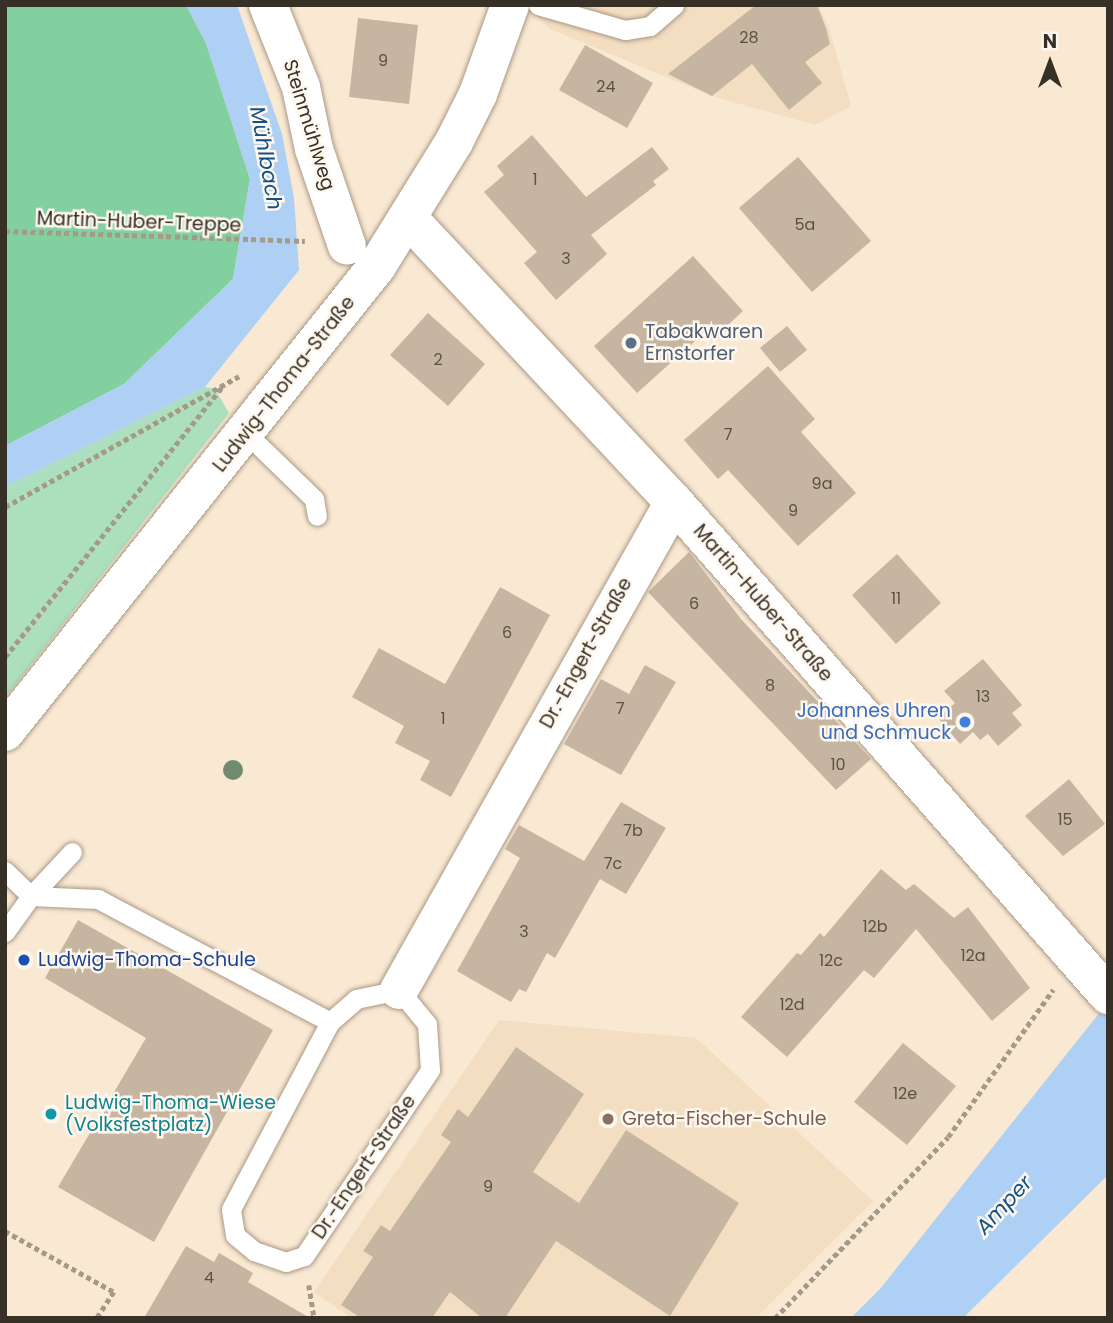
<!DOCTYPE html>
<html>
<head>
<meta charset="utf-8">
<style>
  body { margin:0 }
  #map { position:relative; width:1113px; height:1323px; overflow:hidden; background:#f9e8d2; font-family:Poppins,sans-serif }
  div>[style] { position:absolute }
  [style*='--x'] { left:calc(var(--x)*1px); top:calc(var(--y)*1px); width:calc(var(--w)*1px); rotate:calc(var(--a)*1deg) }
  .built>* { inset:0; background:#f4dec2 }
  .green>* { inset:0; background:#abdfbd }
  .forest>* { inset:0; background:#82cf9f }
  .water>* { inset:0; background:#add0f4 }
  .building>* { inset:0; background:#c6b5a0 }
  .path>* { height:4.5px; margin-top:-2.25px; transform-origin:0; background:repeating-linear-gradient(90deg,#a59988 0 5px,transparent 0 8.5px) }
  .roads { filter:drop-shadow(0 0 2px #a99985) drop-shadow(0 0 2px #a99985) }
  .lane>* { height:19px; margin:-9.5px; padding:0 9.5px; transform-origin:9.5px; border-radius:9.5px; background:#fff }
  .street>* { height:38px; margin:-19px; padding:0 19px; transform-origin:19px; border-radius:19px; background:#fff }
  .secondary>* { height:38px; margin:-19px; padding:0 19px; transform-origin:19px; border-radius:19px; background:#fff }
  .trees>* { width:20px; height:20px; margin:-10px; border-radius:50%; background:#708b70 }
  .dots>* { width:19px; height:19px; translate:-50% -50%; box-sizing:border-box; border:4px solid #fef7ee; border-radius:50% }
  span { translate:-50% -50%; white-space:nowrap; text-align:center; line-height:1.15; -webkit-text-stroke:5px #fef7ee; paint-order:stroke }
  .number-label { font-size:16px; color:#5a5145 }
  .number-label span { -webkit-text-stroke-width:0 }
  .street-label { font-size:19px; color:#363027 }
  .service-label { font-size:19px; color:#4e5e75 }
  .left { translate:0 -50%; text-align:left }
  .shop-label { font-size:19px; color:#366cbe }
  .right { translate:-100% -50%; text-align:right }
  .transit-label { font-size:19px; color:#164399 }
  .culture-label { font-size:19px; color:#0d838f }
  .education-label { font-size:19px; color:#785e54 }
  .water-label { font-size:21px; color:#115187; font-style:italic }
  .frame { position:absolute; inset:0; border:7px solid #363027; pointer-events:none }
  .north { position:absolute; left:1015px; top:28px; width:70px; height:70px; -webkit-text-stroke:5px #fef7ee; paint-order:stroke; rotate:0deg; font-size:19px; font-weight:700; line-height:28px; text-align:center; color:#363027 }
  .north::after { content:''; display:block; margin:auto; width:24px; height:32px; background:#363027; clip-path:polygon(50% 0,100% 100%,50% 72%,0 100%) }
</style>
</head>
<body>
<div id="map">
  <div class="built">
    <i style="clip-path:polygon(539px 5px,818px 5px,829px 28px,851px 106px,815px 125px,712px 96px,550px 29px,536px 15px)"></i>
    <i style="clip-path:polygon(499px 1020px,696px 1038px,873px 1201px,756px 1318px,351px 1318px,314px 1292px)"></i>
  </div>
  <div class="green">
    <i style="clip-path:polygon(205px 387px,215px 389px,229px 413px,5px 698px,5px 487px)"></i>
  </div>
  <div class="forest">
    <i style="clip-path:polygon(5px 5px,186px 5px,206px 43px,250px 179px,233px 279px,124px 384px,5px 446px)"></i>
  </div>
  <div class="water">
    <i style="clip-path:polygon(186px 5px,237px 5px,282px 134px,294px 198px,299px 270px,205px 387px,5px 487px,5px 446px,124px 384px,233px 279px,250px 179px,206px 43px)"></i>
    <i style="clip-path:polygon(1108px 1002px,1108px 1175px,963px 1318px,851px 1318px,880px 1289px)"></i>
  </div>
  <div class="building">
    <i style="clip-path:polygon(756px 5px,817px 5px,826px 28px,830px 44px,805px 62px,822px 83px,789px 110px,752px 64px,712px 96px,668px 74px)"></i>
    <i style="clip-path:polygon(358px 18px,418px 25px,409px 104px,349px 97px)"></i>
    <i style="clip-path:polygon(585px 45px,653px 83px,627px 128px,559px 90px)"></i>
    <i style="clip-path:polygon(532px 135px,586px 197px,652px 147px,669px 169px,653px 181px,656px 185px,591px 235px,607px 254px,556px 300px,524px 263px,537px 252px,484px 192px,504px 175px,497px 166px)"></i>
    <i style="clip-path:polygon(798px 157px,871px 241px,812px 292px,739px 208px)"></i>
    <i style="clip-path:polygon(693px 256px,743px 311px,712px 340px,705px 332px,637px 393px,594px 346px)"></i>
    <i style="clip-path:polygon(428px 313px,485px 364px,448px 406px,390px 355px)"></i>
    <i style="clip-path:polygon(787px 326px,807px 350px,780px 372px,760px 348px)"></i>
    <i style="clip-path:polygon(768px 366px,815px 419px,801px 432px,856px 493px,798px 546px,728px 470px,718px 479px,684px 440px)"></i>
    <i style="clip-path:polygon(689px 552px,741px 619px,871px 759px,836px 790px,648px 592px)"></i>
    <i style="clip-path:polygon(897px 554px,941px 603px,896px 644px,852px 595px)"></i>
    <i style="clip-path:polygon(500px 587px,550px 615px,451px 797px,420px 780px,430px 761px,395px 743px,404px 726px,352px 697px,379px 648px,445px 684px)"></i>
    <i style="clip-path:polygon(983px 659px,1022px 705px,1012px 713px,1022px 725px,998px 746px,988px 734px,980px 740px,973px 732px,960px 744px,938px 718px,955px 703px,944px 691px)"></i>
    <i style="clip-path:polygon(645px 665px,676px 682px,621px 775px,564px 744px,601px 679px,629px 694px)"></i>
    <i style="clip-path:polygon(1069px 779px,1105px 824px,1063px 856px,1025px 816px)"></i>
    <i style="clip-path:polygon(621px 802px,666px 828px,626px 894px,600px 879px,555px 958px,547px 953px,526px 992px,519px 989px,511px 1002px,457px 971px,520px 858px,505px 849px,519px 825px,584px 861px)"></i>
    <i style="clip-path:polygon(881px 869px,906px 890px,914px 884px,954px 918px,968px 907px,1030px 988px,992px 1021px,916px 929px,874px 978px,864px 970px,787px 1057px,741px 1017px,797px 953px,801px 955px,820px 933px,824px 937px)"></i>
    <i style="clip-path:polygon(78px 920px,273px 1030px,154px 1242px,58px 1187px,146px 1038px,45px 978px)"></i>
    <i style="clip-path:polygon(903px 1043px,956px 1086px,907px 1145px,854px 1102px)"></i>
    <i style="clip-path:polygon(516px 1047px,584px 1094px,533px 1172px,579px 1203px,626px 1130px,739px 1203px,670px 1316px,556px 1241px,505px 1318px,482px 1318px,450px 1292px,432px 1318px,361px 1318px,341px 1305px,373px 1257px,363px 1251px,381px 1225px,390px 1231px,451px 1142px,441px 1135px,458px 1109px,468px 1117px)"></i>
    <i style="clip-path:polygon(186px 1246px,214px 1262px,219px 1253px,253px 1273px,248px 1282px,310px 1318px,144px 1318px)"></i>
  </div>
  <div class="path">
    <i style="--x:5;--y:231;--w:300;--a:1.9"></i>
    <i style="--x:5;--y:507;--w:268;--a:-29.2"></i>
    <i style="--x:5;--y:657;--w:346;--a:-51.2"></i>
    <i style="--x:5;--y:1231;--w:125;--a:29.2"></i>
    <i style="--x:114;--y:1292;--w:31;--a:123"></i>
    <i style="--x:309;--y:1285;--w:33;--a:81"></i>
    <i style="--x:775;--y:1318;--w:250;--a:-46.3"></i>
    <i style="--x:948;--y:1137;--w:181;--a:-54.5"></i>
  </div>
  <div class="roads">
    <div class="lane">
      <i style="--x:538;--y:5;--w:91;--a:16"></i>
      <i style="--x:625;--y:30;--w:25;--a:-9"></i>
      <i style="--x:650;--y:26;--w:32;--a:-41"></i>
      <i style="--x:246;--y:433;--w:95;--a:44.1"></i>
      <i style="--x:314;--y:499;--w:17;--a:80"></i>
      <i style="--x:5;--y:871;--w:36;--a:44"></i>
      <i style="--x:31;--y:896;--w:67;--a:2.6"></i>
      <i style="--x:98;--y:899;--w:263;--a:27.9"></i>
      <i style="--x:5;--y:932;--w:44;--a:-54.2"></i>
      <i style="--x:31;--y:896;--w:60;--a:-47"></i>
      <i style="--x:399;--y:990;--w:44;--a:50.5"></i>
      <i style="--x:427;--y:1024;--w:46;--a:86.3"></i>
      <i style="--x:430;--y:1070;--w:225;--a:124.1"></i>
      <i style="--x:304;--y:1256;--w:19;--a:162"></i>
      <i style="--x:286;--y:1262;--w:34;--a:-161"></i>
      <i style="--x:254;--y:1251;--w:25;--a:-140"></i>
      <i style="--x:235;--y:1235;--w:26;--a:-99"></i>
      <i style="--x:231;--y:1209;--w:212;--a:-62.1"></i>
      <i style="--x:330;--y:1022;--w:35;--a:-41"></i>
      <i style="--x:356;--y:999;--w:44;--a:-11.8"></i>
    </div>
    <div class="street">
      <i style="--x:268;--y:5;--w:88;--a:68.1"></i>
      <i style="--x:301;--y:87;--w:63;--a:78.2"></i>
      <i style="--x:314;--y:149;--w:102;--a:71.2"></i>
      <i style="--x:399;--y:990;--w:560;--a:-60.6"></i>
    </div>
    <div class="secondary">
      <i style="--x:409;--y:219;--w:388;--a:46.9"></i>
      <i style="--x:674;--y:502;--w:657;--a:48.64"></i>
      <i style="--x:5;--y:732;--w:596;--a:-51.4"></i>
      <i style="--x:377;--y:266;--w:146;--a:-58.2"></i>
      <i style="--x:454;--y:142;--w:54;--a:-63.4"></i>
      <i style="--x:478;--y:94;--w:95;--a:-70.2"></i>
    </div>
  </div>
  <div class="trees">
    <i style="left:233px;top:770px"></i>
  </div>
  <div class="dots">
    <i style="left:631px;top:343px;background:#5c6f8a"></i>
    <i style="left:965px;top:722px;background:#3f7fe0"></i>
    <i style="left:24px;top:960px;background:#1a4fb4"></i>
    <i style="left:51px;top:1114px;background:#0f9aa8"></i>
    <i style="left:608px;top:1119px;background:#8d6e63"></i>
  </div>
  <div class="number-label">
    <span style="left:749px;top:38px">28</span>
    <span style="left:383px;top:61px">9</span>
    <span style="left:606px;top:87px">24</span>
    <span style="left:535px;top:180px">1</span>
    <span style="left:805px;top:225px">5a</span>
    <span style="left:566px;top:259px">3</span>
    <span style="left:438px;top:360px">2</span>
    <span style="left:728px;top:435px">7</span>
    <span style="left:822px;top:484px">9a</span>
    <span style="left:793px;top:511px">9</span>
    <span style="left:896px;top:599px">11</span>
    <span style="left:694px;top:604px">6</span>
    <span style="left:507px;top:633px">6</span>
    <span style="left:770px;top:686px">8</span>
    <span style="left:983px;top:697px">13</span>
    <span style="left:620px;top:709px">7</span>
    <span style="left:443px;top:719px">1</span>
    <span style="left:838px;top:765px">10</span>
    <span style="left:1065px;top:820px">15</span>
    <span style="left:633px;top:831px">7b</span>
    <span style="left:613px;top:864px">7c</span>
    <span style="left:875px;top:927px">12b</span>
    <span style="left:524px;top:932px">3</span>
    <span style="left:973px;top:956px">12a</span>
    <span style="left:831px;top:961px">12c</span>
    <span style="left:792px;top:1005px">12d</span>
    <span style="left:905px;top:1094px">12e</span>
    <span style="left:488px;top:1187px">9</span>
    <span style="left:209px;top:1278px">4</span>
  </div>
  <div class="street-label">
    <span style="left:309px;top:125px;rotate:73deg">Steinmühlweg</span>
    <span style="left:139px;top:222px;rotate:2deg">Martin-Huber-Treppe</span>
    <span style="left:284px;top:384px;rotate:-52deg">Ludwig-Thoma-Straße</span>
    <span style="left:763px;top:603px;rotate:49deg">Martin-Huber-Straße</span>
    <span style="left:586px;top:653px;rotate:-61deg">Dr.-Engert-Straße</span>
    <span style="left:364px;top:1167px;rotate:-56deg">Dr.-Engert-Straße</span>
  </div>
  <div class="service-label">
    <span class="left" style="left:645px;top:343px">Tabakwaren<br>Ernstorfer</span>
  </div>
  <div class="shop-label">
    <span class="right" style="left:951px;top:722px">Johannes Uhren<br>und Schmuck</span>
  </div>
  <div class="transit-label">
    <span class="left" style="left:38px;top:960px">Ludwig-Thoma-Schule</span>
  </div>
  <div class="culture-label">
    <span class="left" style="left:65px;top:1114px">Ludwig-Thoma-Wiese<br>(Volksfestplatz)</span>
  </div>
  <div class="education-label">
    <span class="left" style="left:622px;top:1119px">Greta-Fischer-Schule</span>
  </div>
  <div class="water-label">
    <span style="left:266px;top:158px;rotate:80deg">Mühlbach</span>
    <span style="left:1004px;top:1205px;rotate:-47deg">Amper</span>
  </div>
  <div class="frame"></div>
  <div class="north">N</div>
</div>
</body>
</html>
